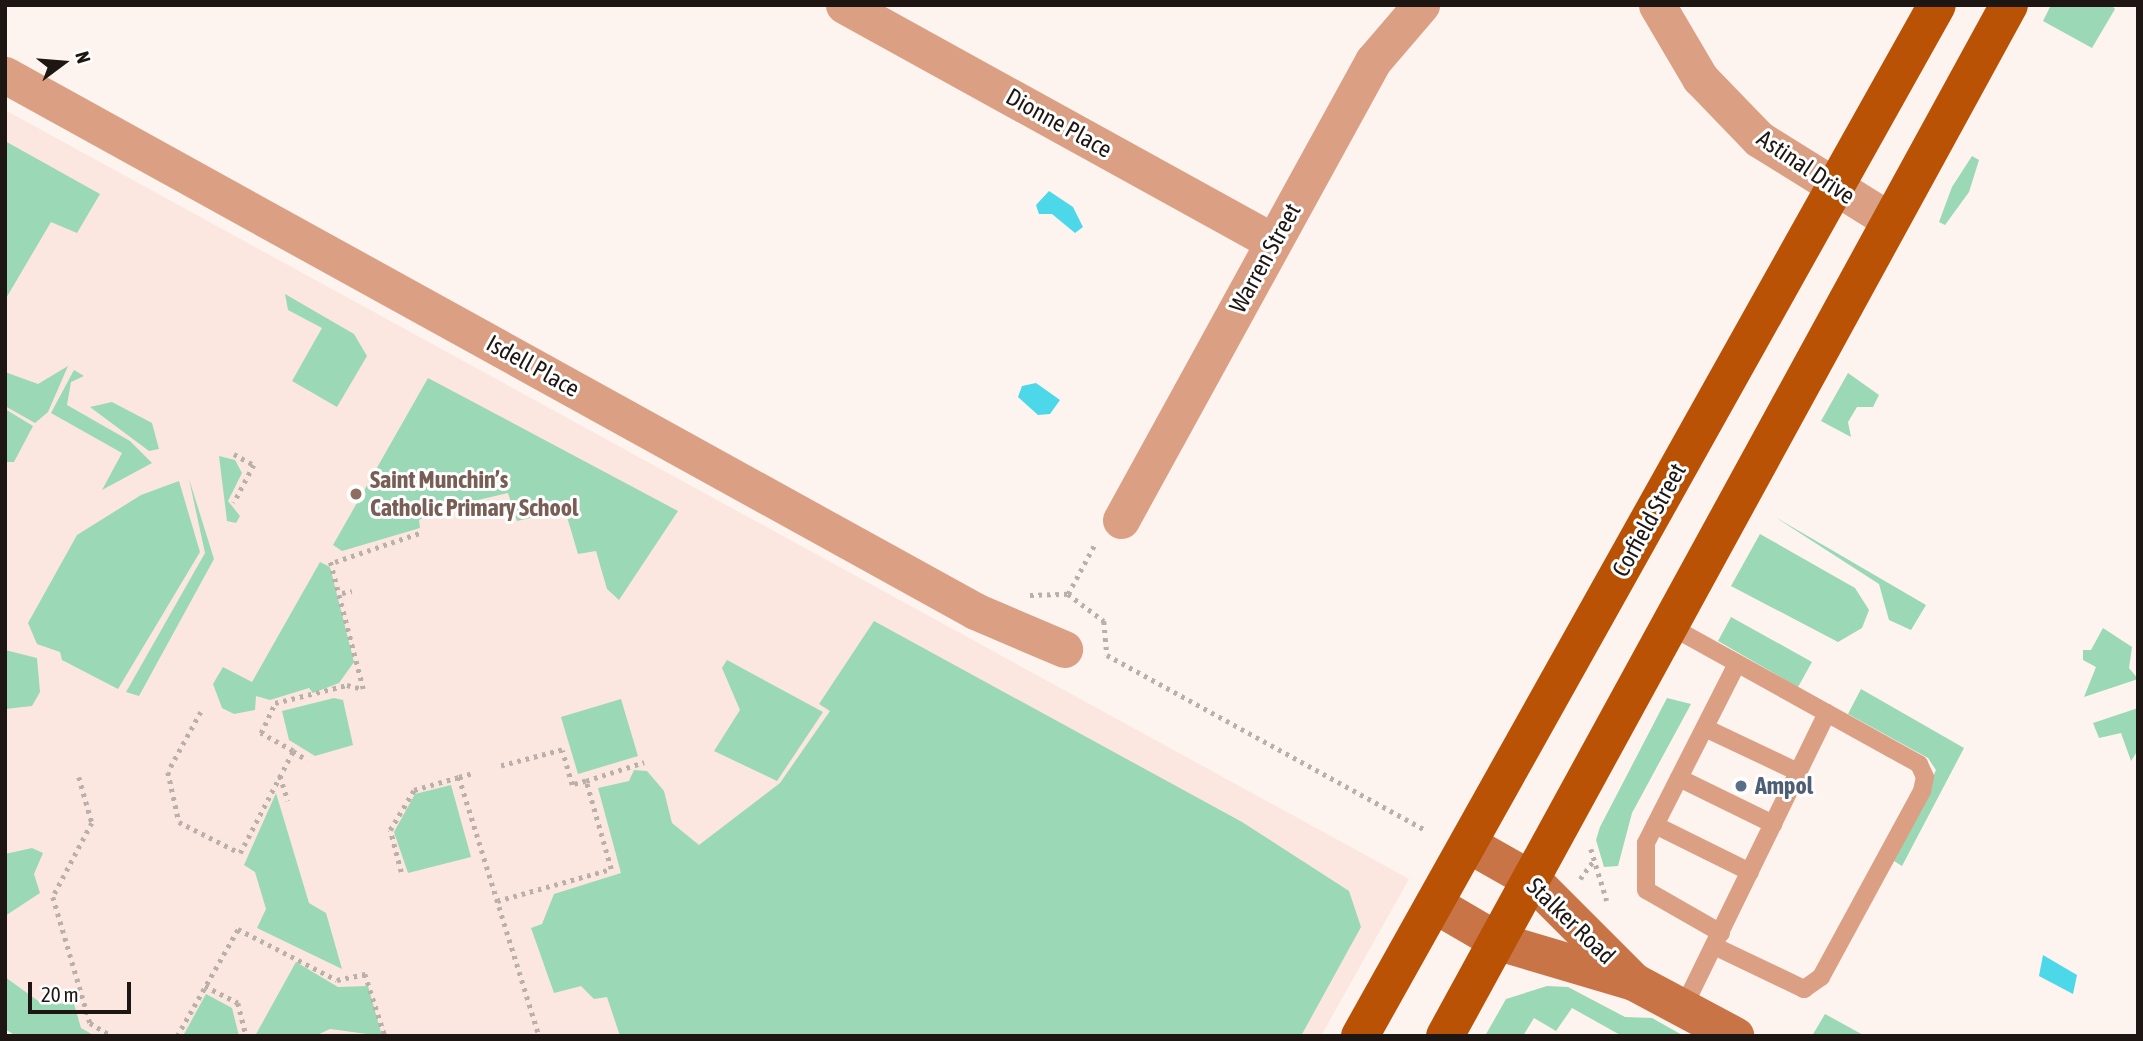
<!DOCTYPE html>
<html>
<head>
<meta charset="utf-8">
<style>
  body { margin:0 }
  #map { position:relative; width:2143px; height:1041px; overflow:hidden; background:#fdf3ef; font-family:"Asap Condensed",sans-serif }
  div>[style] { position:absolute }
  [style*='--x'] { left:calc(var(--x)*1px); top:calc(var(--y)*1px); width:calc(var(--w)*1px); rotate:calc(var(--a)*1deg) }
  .built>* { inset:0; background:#fbe7df }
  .green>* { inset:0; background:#9ad8b6 }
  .water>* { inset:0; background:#4cd8e9 }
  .path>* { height:4.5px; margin-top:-2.25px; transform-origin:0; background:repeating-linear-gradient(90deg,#b9b0ac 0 3.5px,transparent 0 8.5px) }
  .service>* { height:18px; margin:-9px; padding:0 9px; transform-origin:9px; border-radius:9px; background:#dba083 }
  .minor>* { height:37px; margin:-18.5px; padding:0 18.5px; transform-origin:18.5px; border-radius:18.5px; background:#dba083 }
  .secondary>* { height:38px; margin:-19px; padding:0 19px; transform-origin:19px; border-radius:19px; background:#c87447 }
  .primary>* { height:38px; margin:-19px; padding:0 19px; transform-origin:19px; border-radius:19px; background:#b95204 }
  .dots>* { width:19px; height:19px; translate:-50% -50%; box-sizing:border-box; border:4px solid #fff; border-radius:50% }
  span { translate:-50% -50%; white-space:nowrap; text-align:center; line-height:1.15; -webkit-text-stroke:6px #fff; paint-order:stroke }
  .street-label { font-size:24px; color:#1e1613 }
  .education-label { font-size:24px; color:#785e54; font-weight:700 }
  .left { translate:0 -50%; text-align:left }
  .service-label { font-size:24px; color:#4e5e75; font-weight:700 }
  .frame { position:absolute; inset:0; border:7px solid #1e1613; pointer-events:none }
  .north { position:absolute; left:28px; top:28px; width:70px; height:70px; -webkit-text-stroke:5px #fff; paint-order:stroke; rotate:74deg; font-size:19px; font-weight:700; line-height:28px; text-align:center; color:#1e1613 }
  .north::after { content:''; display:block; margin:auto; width:24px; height:32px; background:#1e1613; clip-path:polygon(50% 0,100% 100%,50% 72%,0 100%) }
  .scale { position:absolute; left:28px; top:982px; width:103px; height:32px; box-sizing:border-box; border:4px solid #1e1613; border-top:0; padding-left:9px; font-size:21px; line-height:24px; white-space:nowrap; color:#1e1613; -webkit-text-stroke:5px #fff; paint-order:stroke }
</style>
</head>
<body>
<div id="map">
  <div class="built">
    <i style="clip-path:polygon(5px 110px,1409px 879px,1321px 1036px,38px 1036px,5px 1017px)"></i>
  </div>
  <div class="green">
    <i style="clip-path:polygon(2051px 5px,2111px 5px,2115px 9px,2092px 48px,2043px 21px)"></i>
    <i style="clip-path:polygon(5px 141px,100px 194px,77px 233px,51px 222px,5px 300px)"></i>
    <i style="clip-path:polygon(1972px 156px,1979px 160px,1969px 192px,1945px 225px,1939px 222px,1952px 187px)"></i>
    <i style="clip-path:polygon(285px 294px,354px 334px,367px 356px,337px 407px,292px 381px,322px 328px,288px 310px)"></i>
    <i style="clip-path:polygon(68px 366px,48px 412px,35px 423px,5px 406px,5px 372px,38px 384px)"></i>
    <i style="clip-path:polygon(74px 370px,84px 376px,71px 382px,67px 405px,130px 441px,152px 463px,102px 490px,122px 453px,51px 413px)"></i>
    <i style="clip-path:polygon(1848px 373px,1879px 395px,1873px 407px,1857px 407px,1848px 422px,1851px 437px,1821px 421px)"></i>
    <i style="clip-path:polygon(428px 378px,678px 511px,619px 600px,607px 589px,596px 551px,578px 554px,565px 510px,517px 521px,508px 493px,439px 509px,419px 520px,420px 528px,342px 551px,333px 545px)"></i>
    <i style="clip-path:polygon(112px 402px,152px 423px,159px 449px,149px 451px,90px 407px)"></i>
    <i style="clip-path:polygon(5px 409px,33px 426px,14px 462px,5px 462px)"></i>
    <i style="clip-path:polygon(219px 456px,235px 460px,242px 473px,228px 501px,240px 516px,236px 523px,227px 521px)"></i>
    <i style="clip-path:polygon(189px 479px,214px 559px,139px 696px,126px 692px,205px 553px)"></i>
    <i style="clip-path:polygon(179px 481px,200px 552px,118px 689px,62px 660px,60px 652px,37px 644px,28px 623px,77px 535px,141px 495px)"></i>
    <i style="clip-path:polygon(1775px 517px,1926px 605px,1911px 630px,1889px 620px,1879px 584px)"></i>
    <i style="clip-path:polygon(1760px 534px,1855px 588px,1869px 610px,1862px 628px,1838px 642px,1731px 586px)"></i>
    <i style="clip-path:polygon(320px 562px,330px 567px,354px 662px,339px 683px,313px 693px,309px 688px,270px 700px,256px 696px,255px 710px,234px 714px,222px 708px,213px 684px,223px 667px,252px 682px)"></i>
    <i style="clip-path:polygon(1731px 617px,1812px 662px,1798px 687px,1718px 641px)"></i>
    <i style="clip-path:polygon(874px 621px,1242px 822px,1349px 891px,1361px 927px,1301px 1036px,620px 1036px,607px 997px,594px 999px,581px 986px,554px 993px,531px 928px,542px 924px,554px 894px,621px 873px,598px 788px,629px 781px,634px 770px,647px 771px,664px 791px,672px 823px,699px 845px,780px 783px,830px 711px,819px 704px)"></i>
    <i style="clip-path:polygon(2103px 628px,2132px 647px,2129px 668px,2138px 679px,2084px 697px,2096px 667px,2083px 660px,2083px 650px,2091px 650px)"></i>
    <i style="clip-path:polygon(5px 650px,37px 658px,40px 692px,32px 706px,5px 709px)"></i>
    <i style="clip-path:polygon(727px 660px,823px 712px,777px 781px,714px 751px,740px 710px,722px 668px)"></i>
    <i style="clip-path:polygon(1861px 689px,1964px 748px,1902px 866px,1894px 861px,1936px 770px,1928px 758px,1848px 714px)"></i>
    <i style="clip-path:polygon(334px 698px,343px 700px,353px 745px,315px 756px,289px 740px,282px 711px)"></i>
    <i style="clip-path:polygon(1667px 698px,1691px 704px,1632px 813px,1618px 866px,1604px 867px,1596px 840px,1600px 827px)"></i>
    <i style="clip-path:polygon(621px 699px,638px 756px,578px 774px,561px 717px)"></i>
    <i style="clip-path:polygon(2138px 708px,2138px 750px,2131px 761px,2121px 733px,2099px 738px,2093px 723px)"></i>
    <i style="clip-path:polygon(451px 785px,471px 857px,408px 873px,394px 832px,415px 794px)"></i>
    <i style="clip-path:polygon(276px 793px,309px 903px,326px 913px,342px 969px,257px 928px,266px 909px,255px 872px,244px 865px)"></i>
    <i style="clip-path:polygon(32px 848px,43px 853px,34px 874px,40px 893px,5px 916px,5px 854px)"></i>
    <i style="clip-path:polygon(296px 962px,338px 987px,368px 986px,382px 1036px,330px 1029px,315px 1036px,255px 1036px)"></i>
    <i style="clip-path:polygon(5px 977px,41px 1003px,74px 1004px,81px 1028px,95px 1036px,16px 1036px,5px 1029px)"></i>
    <i style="clip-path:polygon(1547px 986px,1568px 987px,1625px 1017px,1652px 1018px,1684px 1036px,1622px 1036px,1572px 1008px,1556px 1031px,1534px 1018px,1523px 1036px,1485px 1036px,1506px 999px)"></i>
    <i style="clip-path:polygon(206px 994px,232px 1008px,239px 1036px,183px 1036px)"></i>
    <i style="clip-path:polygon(1825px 1014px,1865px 1036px,1812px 1036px)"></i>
  </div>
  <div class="water">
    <i style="clip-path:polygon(1049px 191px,1073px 207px,1083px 227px,1075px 233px,1052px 214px,1039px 214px,1036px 205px)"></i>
    <i style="clip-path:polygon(1036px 383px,1060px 400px,1050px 414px,1038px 415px,1018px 397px,1022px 386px)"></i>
    <i style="clip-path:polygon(2043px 955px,2077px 975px,2073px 994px,2039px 976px)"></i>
  </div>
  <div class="path">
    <i style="--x:234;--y:454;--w:23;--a:29"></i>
    <i style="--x:254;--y:465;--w:43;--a:117.8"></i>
    <i style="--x:335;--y:562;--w:92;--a:-19"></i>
    <i style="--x:342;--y:593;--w:10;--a:-11"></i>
    <i style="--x:1068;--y:594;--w:45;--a:36.9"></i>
    <i style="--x:1104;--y:621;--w:34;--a:85"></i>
    <i style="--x:1107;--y:655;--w:365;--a:28.8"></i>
    <i style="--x:1030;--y:595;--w:38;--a:-2"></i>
    <i style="--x:1068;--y:594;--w:59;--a:-61.7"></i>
    <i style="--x:201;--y:712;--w:68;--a:118.8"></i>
    <i style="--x:168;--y:772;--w:51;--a:77.6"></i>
    <i style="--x:179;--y:822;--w:68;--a:26.9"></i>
    <i style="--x:240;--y:853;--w:115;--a:-62.5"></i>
    <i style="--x:293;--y:751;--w:37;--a:-151"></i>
    <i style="--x:261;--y:733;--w:33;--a:-65"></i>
    <i style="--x:275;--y:703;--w:74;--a:-14"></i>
    <i style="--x:347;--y:685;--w:16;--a:14"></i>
    <i style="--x:363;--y:689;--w:135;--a:-104.5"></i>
    <i style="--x:293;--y:751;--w:17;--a:33"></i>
    <i style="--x:280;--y:776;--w:26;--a:72"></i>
    <i style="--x:79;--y:777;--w:48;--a:74.2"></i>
    <i style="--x:92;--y:823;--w:84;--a:117.8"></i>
    <i style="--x:53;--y:897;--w:131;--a:73.6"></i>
    <i style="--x:90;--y:1023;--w:26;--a:31"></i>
    <i style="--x:459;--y:777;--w:15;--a:-16"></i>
    <i style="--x:586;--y:781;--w:61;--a:-18.1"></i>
    <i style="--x:1591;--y:849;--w:54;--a:72.9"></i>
    <i style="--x:401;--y:872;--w:43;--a:-104.7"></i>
    <i style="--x:390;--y:830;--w:47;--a:-59"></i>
    <i style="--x:414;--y:790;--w:47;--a:-16.1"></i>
    <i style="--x:459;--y:777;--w:271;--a:72.8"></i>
    <i style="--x:1580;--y:879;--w:22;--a:-54"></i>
    <i style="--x:497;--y:901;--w:118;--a:-15.7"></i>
    <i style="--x:611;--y:869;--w:91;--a:-105.9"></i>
    <i style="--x:586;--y:781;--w:15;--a:164"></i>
    <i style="--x:572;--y:785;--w:36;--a:-106"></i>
    <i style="--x:562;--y:750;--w:63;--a:165.3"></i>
    <i style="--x:205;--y:986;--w:37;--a:27"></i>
    <i style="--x:238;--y:1003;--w:34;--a:76"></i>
    <i style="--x:177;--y:1036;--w:123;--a:-60.3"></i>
    <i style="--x:238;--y:929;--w:111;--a:27.3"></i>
    <i style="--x:337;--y:980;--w:29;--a:-12"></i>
    <i style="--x:365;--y:974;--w:65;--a:72.1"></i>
  </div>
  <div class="service">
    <i style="--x:1670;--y:626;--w:179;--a:29"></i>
    <i style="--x:1827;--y:713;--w:328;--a:116"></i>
    <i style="--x:1705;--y:728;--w:103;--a:25.3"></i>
    <i style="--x:1679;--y:778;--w:105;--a:26.1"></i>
    <i style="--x:1655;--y:825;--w:106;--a:26.3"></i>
    <i style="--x:1721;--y:933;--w:86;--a:-150.2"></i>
    <i style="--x:1646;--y:890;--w:47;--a:-90"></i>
    <i style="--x:1646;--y:843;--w:201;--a:-63.1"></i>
    <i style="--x:1714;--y:946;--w:100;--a:25.5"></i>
    <i style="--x:1804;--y:989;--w:21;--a:-35"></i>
    <i style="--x:1821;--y:977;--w:212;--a:-61.5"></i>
    <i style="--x:1922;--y:791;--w:14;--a:-78"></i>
    <i style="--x:1925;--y:777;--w:14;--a:-115"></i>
    <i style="--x:1919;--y:764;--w:105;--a:-151"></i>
  </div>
  <div class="minor">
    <i style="--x:844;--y:5;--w:490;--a:28.9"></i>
    <i style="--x:1657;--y:5;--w:85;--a:59.5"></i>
    <i style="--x:1700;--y:78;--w:85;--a:46"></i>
    <i style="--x:1759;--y:139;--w:153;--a:31.9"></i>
    <i style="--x:5;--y:75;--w:1108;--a:28.92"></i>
    <i style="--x:975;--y:611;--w:97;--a:23.1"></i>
    <i style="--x:1121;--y:520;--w:524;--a:-61.23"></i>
    <i style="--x:1373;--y:61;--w:74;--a:-49.4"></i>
  </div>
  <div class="secondary">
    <i style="--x:1468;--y:844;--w:75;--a:29.6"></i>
    <i style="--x:1533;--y:881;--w:140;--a:45"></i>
    <i style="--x:1434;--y:904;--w:75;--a:30.3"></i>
    <i style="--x:1499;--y:942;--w:141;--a:16.5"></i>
    <i style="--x:1634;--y:982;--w:115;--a:28.1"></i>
  </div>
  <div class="primary">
    <i style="--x:1360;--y:1036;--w:1181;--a:-60.77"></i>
    <i style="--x:1445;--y:1036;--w:1175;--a:-61.32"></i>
  </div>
  <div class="dots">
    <i style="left:356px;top:494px;background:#8d6e63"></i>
    <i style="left:1741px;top:786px;background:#5c6f8a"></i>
  </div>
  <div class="street-label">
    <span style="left:1059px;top:123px;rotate:29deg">Dionne Place</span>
    <span style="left:1806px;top:167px;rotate:34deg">Astinal Drive</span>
    <span style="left:1265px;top:258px;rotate:-61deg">Warren Street</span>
    <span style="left:533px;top:366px;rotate:29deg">Isdell Place</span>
    <span style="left:1649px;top:520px;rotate:-61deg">Corfield Street</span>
    <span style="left:1571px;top:921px;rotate:44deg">Stalker Road</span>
  </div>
  <div class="education-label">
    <span class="left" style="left:370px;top:494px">Saint Munchin’s<br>Catholic Primary School</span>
  </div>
  <div class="service-label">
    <span class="left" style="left:1755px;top:786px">Ampol</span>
  </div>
  <div class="frame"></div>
  <div class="north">N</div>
  <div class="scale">20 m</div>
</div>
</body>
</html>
